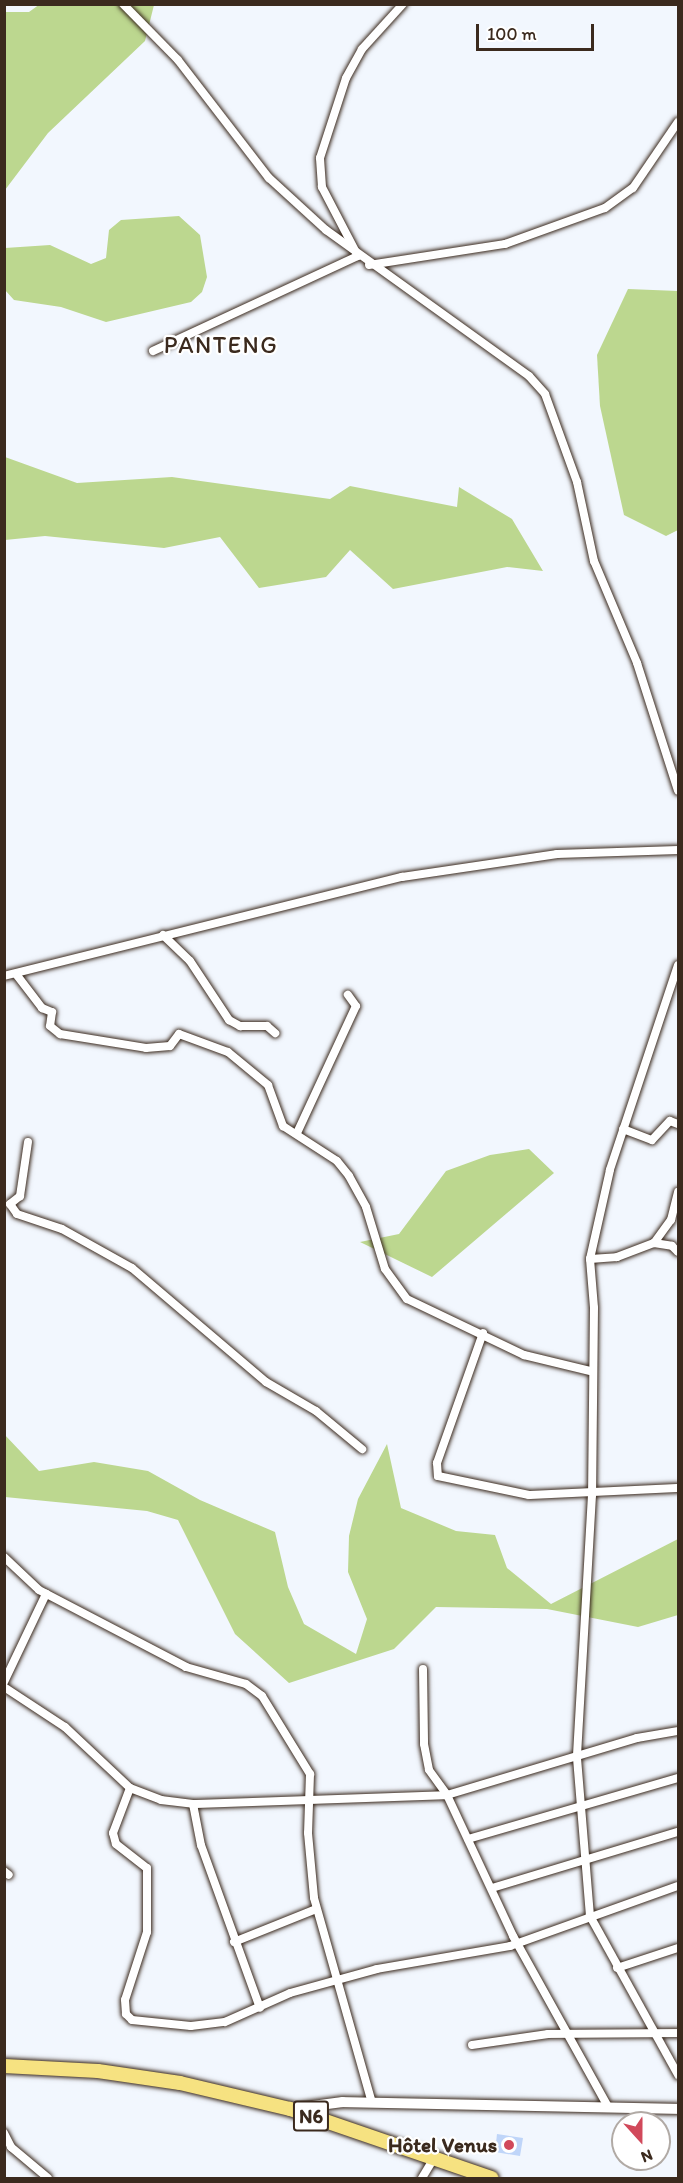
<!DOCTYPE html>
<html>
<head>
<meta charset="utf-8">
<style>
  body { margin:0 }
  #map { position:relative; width:683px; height:2183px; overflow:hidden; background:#f2f7fe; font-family:Itim,sans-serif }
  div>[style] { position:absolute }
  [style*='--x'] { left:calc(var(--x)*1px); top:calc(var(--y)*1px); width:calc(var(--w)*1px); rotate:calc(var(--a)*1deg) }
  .green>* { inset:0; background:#bcd78f }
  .building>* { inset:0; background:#bfd5f9 }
  .roads { filter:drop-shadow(0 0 2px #3b2a1e) drop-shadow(0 0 2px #3b2a1e) }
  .minor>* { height:8px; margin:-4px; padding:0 4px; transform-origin:4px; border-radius:4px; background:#fff }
  .tertiary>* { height:10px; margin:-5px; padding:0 5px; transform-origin:5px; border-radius:5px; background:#fff }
  .trunk>* { height:14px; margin:-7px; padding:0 7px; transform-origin:7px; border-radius:7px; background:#f6e281 }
  .dots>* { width:16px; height:16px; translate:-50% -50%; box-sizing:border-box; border:3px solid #fff; border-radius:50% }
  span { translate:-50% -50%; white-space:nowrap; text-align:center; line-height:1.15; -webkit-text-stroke:4.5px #fff; paint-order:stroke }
  .shield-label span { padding:2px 4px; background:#fff; border:2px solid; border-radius:4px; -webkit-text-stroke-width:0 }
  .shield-label { font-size:20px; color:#3b2a1e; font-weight:700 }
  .poi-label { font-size:21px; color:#3b2a1e; font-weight:700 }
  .right { translate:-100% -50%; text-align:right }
  .quarter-label { font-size:24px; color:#3b2a1e; letter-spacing:1.5px }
  .frame { position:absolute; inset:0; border:6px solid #3b2a1e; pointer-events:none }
  .north { position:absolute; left:611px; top:2111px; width:60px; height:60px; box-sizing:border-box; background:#fff; border:2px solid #b1aaa5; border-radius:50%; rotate:159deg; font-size:16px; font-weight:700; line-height:24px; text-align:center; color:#3b2a1e }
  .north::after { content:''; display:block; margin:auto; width:21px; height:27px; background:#d1495b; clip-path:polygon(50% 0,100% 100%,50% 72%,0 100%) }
  .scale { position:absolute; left:476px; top:24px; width:118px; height:27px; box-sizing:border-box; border:3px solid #3b2a1e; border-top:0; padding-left:8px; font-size:18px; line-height:21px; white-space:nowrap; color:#3b2a1e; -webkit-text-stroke:4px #fff; paint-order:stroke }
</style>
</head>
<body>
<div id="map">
  <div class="green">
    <i style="clip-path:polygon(40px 4px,154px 5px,145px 41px,48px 133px,5px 190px,4px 12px,29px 12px)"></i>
    <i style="clip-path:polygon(179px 216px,200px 235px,207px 277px,202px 292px,191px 302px,106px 322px,61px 307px,14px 300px,5px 290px,5px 248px,50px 245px,91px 264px,106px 258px,109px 230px,121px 220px)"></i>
    <i style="clip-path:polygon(628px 289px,678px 291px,678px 530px,666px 536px,624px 515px,600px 406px,597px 355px)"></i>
    <i style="clip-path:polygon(5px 457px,77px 483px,172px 477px,330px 499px,350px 486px,457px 507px,459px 487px,512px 519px,543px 571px,507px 567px,393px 589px,350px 550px,326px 577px,259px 588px,220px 537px,164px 548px,45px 536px,5px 540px)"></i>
    <i style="clip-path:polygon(529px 1149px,554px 1173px,432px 1277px,360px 1242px,399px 1234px,446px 1171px,490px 1155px)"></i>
    <i style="clip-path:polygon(4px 1434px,39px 1471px,94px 1462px,148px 1471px,200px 1500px,275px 1532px,288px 1587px,304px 1624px,356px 1654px,367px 1619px,348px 1572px,349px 1536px,358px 1499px,387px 1444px,401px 1508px,456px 1531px,495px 1535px,507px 1568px,551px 1604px,678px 1539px,678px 1615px,638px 1627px,547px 1609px,436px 1607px,394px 1649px,289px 1683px,235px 1634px,178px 1520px,147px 1511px,5px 1497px)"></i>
  </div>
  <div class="building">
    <i style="clip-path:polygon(497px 2134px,523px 2138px,520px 2156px,495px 2152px)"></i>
  </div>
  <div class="roads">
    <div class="minor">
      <i style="--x:123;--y:4;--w:78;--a:45.5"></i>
      <i style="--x:178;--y:60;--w:149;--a:52.4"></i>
      <i style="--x:269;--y:178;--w:77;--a:42.4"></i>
      <i style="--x:326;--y:230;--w:250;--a:35.7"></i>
      <i style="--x:529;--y:376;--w:24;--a:48"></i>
      <i style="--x:545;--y:394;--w:94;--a:70"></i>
      <i style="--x:577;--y:482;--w:81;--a:77.9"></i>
      <i style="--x:594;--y:561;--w:111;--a:67.1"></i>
      <i style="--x:637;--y:663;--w:134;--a:72.2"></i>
      <i style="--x:369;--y:265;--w:138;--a:-8.8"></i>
      <i style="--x:505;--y:244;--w:106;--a:-19.8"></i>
      <i style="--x:605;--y:208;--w:34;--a:-36"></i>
      <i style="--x:633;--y:188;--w:80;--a:-55.7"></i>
      <i style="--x:153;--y:351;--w:226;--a:-24.9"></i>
      <i style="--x:358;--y:256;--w:78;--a:-117.6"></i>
      <i style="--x:322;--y:187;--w:29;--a:-94"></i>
      <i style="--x:320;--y:158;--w:84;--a:-72"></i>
      <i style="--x:346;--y:78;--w:33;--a:-61"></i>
      <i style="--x:362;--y:49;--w:61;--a:-47.7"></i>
      <i style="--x:163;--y:935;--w:37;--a:44"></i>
      <i style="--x:190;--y:961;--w:71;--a:56.5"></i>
      <i style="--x:229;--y:1020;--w:13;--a:29"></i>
      <i style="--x:240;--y:1026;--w:27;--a:0"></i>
      <i style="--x:267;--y:1026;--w:11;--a:41"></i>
      <i style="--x:678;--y:965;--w:216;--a:108.4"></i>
      <i style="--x:610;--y:1170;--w:91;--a:102.7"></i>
      <i style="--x:590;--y:1259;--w:49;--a:85.3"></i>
      <i style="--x:594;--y:1308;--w:187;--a:90.6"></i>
      <i style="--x:592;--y:1495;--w:263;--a:93.3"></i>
      <i style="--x:577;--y:1758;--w:159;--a:85.3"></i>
      <i style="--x:590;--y:1916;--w:182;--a:61"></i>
      <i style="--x:16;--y:974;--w:43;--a:52.6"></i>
      <i style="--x:42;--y:1008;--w:11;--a:22"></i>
      <i style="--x:52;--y:1012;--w:14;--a:98"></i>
      <i style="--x:50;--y:1026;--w:13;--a:39"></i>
      <i style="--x:60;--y:1034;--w:87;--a:9.2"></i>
      <i style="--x:146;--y:1048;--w:24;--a:-5"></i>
      <i style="--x:170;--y:1046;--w:15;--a:-53"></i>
      <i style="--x:179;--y:1034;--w:52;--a:20.2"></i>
      <i style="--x:228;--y:1052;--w:52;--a:39.5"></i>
      <i style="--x:268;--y:1085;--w:44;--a:69.9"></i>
      <i style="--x:283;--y:1126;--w:64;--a:32.9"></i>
      <i style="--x:337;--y:1161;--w:19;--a:51"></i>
      <i style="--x:349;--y:1176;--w:35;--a:61"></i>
      <i style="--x:366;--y:1207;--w:65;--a:73"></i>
      <i style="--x:385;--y:1269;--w:37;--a:54"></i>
      <i style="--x:407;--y:1299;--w:130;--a:25.6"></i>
      <i style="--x:524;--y:1355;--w:68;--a:13.6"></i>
      <i style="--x:4;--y:976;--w:410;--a:-14"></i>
      <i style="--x:402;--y:877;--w:157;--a:-8.4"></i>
      <i style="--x:557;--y:854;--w:121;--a:-1.9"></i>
      <i style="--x:623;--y:1129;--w:31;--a:21"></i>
      <i style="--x:652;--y:1140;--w:26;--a:-47"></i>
      <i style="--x:670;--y:1121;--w:9;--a:21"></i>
      <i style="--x:297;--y:1133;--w:140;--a:-65.1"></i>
      <i style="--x:356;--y:1006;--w:14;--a:-126"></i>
      <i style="--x:28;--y:1142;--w:55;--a:98.4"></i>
      <i style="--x:20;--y:1196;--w:13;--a:141"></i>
      <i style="--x:10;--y:1204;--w:12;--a:55"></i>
      <i style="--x:17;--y:1214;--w:47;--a:18.4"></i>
      <i style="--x:62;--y:1229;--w:80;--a:29.1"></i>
      <i style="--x:132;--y:1268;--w:176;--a:40.4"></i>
      <i style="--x:266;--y:1382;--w:58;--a:30.1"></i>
      <i style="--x:316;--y:1411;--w:60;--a:39.6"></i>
      <i style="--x:654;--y:1243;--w:29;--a:-54"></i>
      <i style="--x:671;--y:1220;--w:29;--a:-76"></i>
      <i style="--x:590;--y:1259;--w:27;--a:-4"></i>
      <i style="--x:617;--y:1257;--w:40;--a:-21"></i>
      <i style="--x:654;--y:1243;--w:18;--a:9"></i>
      <i style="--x:672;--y:1246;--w:8;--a:45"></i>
      <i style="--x:483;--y:1333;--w:138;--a:109.5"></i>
      <i style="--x:437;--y:1463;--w:13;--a:86"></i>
      <i style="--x:438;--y:1476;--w:93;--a:11.8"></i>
      <i style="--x:529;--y:1495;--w:149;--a:-2.7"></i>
      <i style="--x:4;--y:1557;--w:48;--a:43.3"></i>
      <i style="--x:39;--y:1590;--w:166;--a:27.6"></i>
      <i style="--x:186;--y:1667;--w:62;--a:15.8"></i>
      <i style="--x:246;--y:1684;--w:20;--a:37"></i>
      <i style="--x:262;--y:1696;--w:92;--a:58.4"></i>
      <i style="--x:310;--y:1774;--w:59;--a:91.9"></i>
      <i style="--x:308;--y:1833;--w:65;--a:84.7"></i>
      <i style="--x:314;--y:1898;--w:213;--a:74.2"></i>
      <i style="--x:423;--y:1669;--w:75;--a:89.2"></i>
      <i style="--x:424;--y:1744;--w:26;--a:79"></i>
      <i style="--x:429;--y:1770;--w:31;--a:54"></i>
      <i style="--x:447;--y:1795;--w:156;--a:64.9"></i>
      <i style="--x:513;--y:1936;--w:196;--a:60.9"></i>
      <i style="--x:4;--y:1682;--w:98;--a:-64.5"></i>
      <i style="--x:4;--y:1687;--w:73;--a:33.3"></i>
      <i style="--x:65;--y:1727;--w:89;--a:43.2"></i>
      <i style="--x:130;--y:1788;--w:33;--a:21"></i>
      <i style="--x:161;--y:1800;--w:32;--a:7"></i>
      <i style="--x:193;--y:1804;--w:254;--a:-2"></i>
      <i style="--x:447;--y:1795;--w:198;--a:-16.7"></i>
      <i style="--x:637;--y:1738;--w:42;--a:-9.7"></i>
      <i style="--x:130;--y:1788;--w:48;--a:110.7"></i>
      <i style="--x:113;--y:1833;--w:11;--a:75"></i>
      <i style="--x:116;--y:1844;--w:39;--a:38"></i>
      <i style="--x:147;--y:1868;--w:64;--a:90"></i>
      <i style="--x:147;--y:1932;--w:71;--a:107.9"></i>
      <i style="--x:125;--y:2000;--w:14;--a:86"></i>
      <i style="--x:126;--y:2014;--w:8;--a:45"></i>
      <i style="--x:132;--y:2020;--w:59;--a:5.8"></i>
      <i style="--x:191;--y:2026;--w:34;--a:-7"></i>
      <i style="--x:225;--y:2022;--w:71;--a:-24"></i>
      <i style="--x:290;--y:1993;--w:90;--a:-15.4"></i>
      <i style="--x:377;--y:1969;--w:135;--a:-9.8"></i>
      <i style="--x:510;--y:1946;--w:178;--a:-19.7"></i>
      <i style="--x:193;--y:1804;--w:42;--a:79"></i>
      <i style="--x:201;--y:1845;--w:173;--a:70.1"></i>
      <i style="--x:468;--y:1839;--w:219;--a:-16.2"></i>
      <i style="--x:4;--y:1871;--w:6;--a:39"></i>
      <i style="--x:492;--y:1888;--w:194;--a:-16.8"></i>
      <i style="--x:234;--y:1942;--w:88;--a:-21.9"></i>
      <i style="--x:617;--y:1968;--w:64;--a:-18.2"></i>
      <i style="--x:472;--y:2045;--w:77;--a:-8.2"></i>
      <i style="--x:548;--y:2034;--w:130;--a:-0.4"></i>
      <i style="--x:4;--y:2133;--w:16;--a:63"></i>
      <i style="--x:11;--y:2147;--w:48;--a:40"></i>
      <i style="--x:422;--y:2178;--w:21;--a:-59"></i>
    </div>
    <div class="tertiary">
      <i style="--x:290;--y:2109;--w:53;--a:-7.5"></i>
      <i style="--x:343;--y:2102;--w:335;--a:1.2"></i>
    </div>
    <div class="trunk">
      <i style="--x:4;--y:2066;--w:94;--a:3"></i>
      <i style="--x:98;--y:2071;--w:83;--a:8.3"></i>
      <i style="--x:180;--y:2083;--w:113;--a:13.3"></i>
      <i style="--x:290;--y:2109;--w:213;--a:18.9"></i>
    </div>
  </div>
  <div class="dots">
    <i style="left:509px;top:2145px;background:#d1495b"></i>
  </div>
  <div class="shield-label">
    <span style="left:311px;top:2116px">N6</span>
  </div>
  <div class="poi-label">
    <span class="right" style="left:497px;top:2145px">Hôtel Venus</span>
  </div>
  <div class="quarter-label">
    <span style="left:221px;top:345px">PANTENG</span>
  </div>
  <div class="frame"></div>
  <div class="north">N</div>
  <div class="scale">100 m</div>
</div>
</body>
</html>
